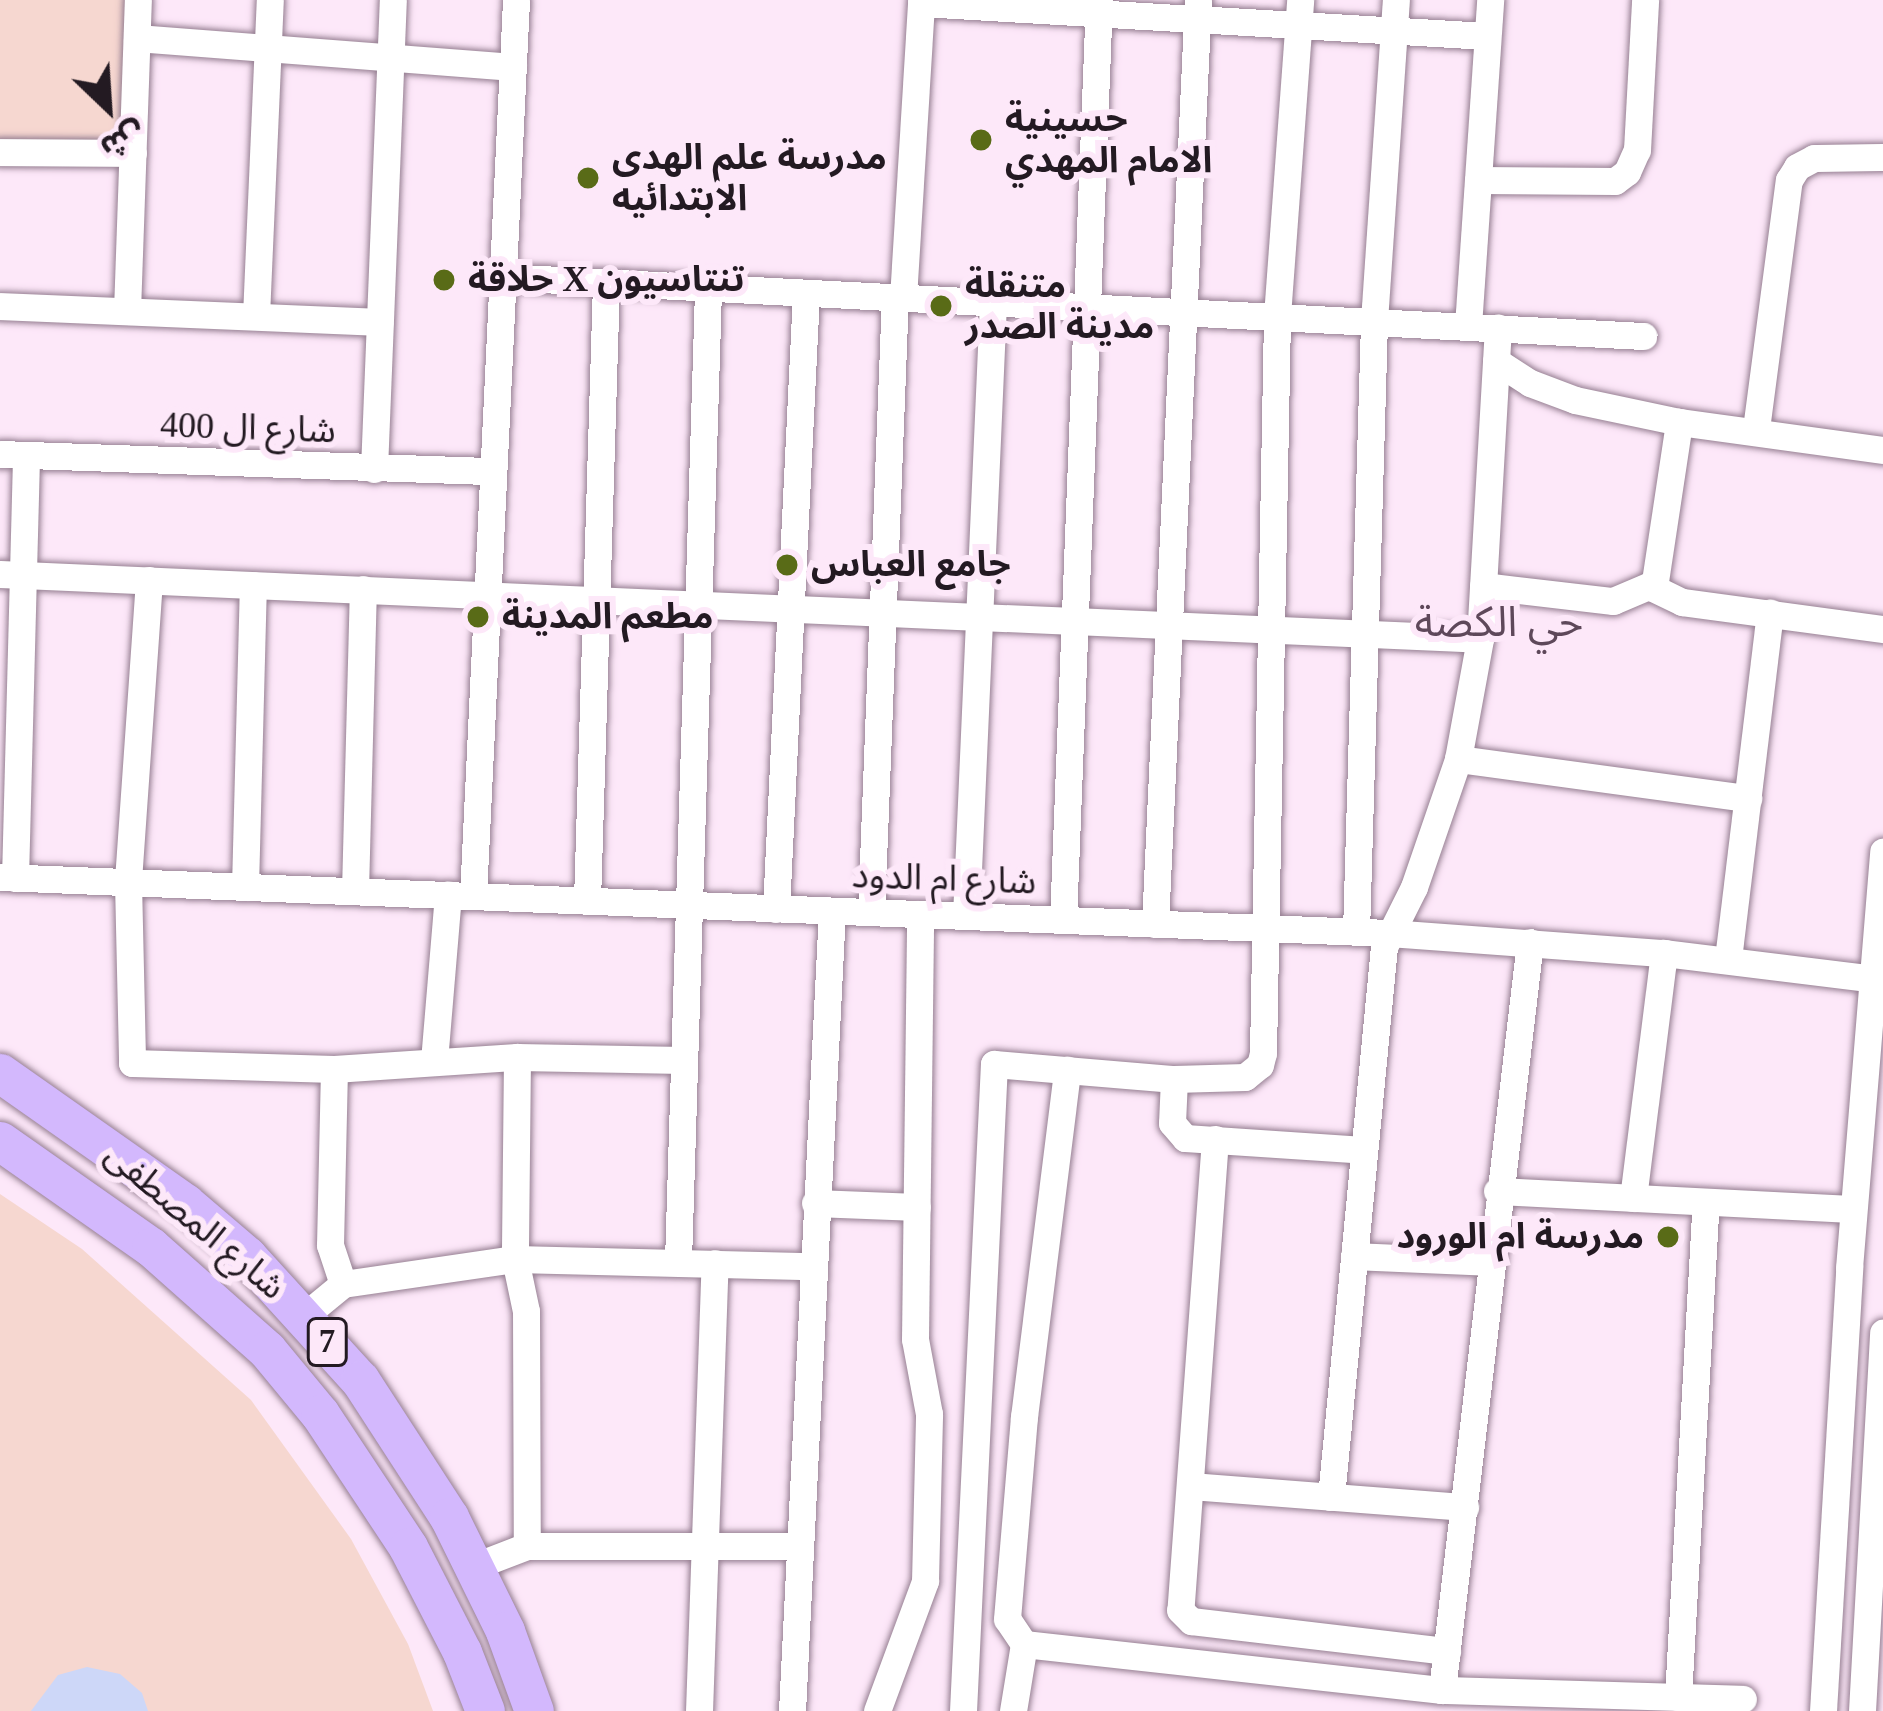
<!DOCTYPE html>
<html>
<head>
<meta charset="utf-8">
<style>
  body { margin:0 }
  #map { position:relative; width:1883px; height:1711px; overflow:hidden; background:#fde8f9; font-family:"Times New Roman","Noto Sans Arabic",serif }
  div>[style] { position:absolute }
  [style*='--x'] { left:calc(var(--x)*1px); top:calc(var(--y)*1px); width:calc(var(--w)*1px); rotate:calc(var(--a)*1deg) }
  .green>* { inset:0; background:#f6d7d0 }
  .water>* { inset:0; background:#cdd7f8 }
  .roads { filter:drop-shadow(0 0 3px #967f92) drop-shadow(0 0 3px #967f92) }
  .minor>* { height:27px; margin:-13.5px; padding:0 13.5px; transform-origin:13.5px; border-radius:13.5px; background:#fff }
  .highway>* { height:39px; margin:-19.5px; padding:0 19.5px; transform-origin:19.5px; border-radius:19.5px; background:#d3b8fd }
  .dots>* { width:33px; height:33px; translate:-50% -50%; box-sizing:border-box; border:6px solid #fde8f9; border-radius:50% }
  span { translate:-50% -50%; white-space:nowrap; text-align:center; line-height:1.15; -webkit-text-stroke:12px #fde8f9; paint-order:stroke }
  .shield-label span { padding:3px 9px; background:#fde8f9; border:3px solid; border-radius:9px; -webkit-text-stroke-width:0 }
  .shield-label { font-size:33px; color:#231a22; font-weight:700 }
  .poi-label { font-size:36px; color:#231a22; font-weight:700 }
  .left { translate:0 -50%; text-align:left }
  .right { translate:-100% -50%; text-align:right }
  .street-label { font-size:36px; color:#231a22 }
  .quarter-label { font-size:42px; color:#5e485a }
  .north { position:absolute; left:48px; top:48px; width:120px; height:120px; -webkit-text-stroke:9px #fde8f9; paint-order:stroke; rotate:155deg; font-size:33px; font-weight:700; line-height:48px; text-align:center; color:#231a22 }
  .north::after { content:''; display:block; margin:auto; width:42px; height:54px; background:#231a22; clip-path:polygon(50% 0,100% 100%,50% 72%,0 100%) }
</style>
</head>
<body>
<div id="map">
  <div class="green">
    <i style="clip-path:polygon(0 0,130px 0,124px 144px,0 143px)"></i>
    <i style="clip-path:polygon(0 1194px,82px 1249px,251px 1400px,351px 1539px,408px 1644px,433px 1711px,0 1711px)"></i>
  </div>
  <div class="water">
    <i style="clip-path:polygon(87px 1667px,120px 1674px,142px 1693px,148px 1711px,31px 1711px,58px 1675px)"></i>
  </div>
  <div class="roads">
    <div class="minor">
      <i style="--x:921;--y:3;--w:567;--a:3.34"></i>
      <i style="--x:137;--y:38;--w:377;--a:4.4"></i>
      <i style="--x:0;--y:152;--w:133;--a:0.4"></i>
      <i style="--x:1478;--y:180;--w:137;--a:0.4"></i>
      <i style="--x:1615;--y:181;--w:15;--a:-37"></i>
      <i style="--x:1627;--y:172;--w:24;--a:-66"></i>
      <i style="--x:1637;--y:150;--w:150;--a:-86.9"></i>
      <i style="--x:502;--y:277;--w:1143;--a:2.96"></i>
      <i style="--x:903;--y:298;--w:299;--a:-86.5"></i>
      <i style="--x:0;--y:306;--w:380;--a:2.4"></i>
      <i style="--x:127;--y:311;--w:311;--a:-88"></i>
      <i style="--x:256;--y:316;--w:316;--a:-87.5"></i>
      <i style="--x:1468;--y:326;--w:327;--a:-86.1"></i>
      <i style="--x:1496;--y:361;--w:40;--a:32.9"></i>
      <i style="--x:1530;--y:383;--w:48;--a:20.7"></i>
      <i style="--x:1575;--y:400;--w:106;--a:11.9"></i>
      <i style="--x:1679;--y:422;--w:206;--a:7.8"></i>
      <i style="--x:1756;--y:429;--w:251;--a:-82.5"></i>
      <i style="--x:1789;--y:180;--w:15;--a:-58"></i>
      <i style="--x:1797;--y:167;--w:19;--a:-28"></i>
      <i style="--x:1814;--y:158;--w:69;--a:-0.8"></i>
      <i style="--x:0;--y:454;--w:493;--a:2"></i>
      <i style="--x:374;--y:469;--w:469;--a:-87.7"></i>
      <i style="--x:0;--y:574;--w:1481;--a:2.51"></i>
      <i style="--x:149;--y:580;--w:303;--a:94"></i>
      <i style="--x:128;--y:882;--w:181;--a:88.7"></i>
      <i style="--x:132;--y:1063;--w:202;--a:1.7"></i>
      <i style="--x:334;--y:1069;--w:183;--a:-3.8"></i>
      <i style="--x:517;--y:1057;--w:167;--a:1"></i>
      <i style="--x:1483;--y:586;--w:131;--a:6.6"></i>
      <i style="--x:1613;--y:601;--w:39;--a:-23"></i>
      <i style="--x:1649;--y:586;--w:37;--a:26"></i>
      <i style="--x:1682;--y:602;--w:203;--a:7.7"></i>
      <i style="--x:1654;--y:588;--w:168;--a:-81.4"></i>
      <i style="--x:1458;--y:759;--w:293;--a:7.7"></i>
      <i style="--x:0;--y:877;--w:1390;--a:2.31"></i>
      <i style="--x:1389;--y:933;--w:276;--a:4.2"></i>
      <i style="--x:1664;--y:953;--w:221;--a:7"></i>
      <i style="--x:15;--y:878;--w:423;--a:-88.5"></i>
      <i style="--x:245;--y:887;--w:302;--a:-88.5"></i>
      <i style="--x:355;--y:891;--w:302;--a:-88.5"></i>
      <i style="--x:473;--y:896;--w:897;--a:-87.25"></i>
      <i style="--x:587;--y:901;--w:618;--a:-88.24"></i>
      <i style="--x:776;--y:909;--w:617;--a:-87.21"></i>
      <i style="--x:871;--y:912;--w:615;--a:-87.77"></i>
      <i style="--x:966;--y:916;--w:615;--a:-87.48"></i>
      <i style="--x:1063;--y:920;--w:921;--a:-87.76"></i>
      <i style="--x:1155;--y:924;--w:925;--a:-87.34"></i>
      <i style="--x:1356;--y:932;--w:611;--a:-88.31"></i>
      <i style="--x:1374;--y:321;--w:322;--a:-86.1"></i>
      <i style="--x:1728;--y:959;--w:349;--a:-83.1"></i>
      <i style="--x:517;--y:1057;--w:202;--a:90.6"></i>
      <i style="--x:515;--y:1259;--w:53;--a:78.1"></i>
      <i style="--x:526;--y:1311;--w:235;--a:89.8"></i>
      <i style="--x:434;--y:1061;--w:167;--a:-85.2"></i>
      <i style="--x:334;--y:1069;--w:176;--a:91.3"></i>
      <i style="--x:330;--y:1245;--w:41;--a:71.6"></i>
      <i style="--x:343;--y:1284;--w:174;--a:-8.3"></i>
      <i style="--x:515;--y:1259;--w:296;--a:1.4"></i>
      <i style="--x:1174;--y:1079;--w:44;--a:92.6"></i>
      <i style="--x:1172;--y:1123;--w:20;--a:49"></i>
      <i style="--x:1185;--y:1138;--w:179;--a:3.8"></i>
      <i style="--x:1215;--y:1139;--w:472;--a:94.2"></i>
      <i style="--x:1180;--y:1610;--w:16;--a:45"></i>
      <i style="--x:1191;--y:1621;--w:258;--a:6.7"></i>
      <i style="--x:1497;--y:1191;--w:356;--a:2.9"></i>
      <i style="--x:1633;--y:1198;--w:247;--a:-82.8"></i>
      <i style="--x:815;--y:1203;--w:102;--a:2.2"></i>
      <i style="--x:1354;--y:1256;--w:137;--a:2.5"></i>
      <i style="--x:678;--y:1261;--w:973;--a:-88.23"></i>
      <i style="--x:304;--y:1316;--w:50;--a:-39.4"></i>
      <i style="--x:1191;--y:1486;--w:275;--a:4.4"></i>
      <i style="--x:1331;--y:1497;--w:553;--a:-84.5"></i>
      <i style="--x:1384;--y:947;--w:67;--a:-63.4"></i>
      <i style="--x:1414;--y:887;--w:135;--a:-71"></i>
      <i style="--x:1458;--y:759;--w:122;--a:-79.6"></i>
      <i style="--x:1480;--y:639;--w:312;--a:-86.7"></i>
      <i style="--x:475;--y:1566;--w:56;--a:-21"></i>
      <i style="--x:527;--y:1546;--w:273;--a:0"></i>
      <i style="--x:1024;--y:1644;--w:421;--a:6.3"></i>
      <i style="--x:1442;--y:1690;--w:301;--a:1.7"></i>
      <i style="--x:1442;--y:1690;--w:753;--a:-83.29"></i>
      <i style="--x:1678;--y:1697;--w:496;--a:-86.8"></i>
      <i style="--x:699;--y:1711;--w:448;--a:-88"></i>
      <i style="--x:792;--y:1711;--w:801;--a:-87.14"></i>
      <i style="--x:877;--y:1711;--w:139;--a:-69.7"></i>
      <i style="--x:925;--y:1581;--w:167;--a:-88.6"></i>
      <i style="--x:929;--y:1414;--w:76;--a:-100.6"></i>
      <i style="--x:915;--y:1339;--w:425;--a:-89.3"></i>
      <i style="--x:963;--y:1711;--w:648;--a:-87.26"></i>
      <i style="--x:994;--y:1064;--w:181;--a:4.8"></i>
      <i style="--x:1174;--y:1079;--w:71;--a:-1.6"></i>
      <i style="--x:1245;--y:1077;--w:19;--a:-39"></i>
      <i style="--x:1260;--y:1065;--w:12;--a:-76"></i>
      <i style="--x:1263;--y:1053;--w:737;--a:-88.91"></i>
      <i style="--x:1277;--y:316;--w:317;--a:-85.8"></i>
      <i style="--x:1013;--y:1711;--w:68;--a:-80.7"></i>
      <i style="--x:1024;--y:1644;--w:30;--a:-124"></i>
      <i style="--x:1007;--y:1619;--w:203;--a:-85.2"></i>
      <i style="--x:1024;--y:1417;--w:350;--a:-82.9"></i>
      <i style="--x:1823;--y:1711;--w:444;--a:-86.6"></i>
      <i style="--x:1849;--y:1268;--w:418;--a:-85.3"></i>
      <i style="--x:1862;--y:1711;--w:379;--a:-86.8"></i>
    </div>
    <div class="highway">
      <i style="--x:0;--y:1073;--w:226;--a:35.1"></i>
      <i style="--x:185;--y:1203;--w:82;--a:40.5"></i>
      <i style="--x:247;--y:1256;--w:168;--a:47.7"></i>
      <i style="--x:360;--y:1380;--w:163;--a:57"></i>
      <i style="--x:449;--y:1517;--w:127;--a:63.8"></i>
      <i style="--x:505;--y:1631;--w:85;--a:70.1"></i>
      <i style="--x:0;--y:1141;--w:184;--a:35.1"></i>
      <i style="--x:151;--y:1247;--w:155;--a:41.6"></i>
      <i style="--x:267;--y:1350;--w:83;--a:50.4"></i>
      <i style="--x:320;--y:1414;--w:159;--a:56.5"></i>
      <i style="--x:408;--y:1547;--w:118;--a:62.8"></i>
      <i style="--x:462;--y:1652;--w:63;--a:68.7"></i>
    </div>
  </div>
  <div class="dots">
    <i style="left:981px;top:140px;background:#596b17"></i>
    <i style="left:588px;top:178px;background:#596b17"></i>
    <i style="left:444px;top:280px;background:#596b17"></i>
    <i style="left:941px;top:306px;background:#596b17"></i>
    <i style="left:787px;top:565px;background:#596b17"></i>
    <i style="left:478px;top:617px;background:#596b17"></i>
    <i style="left:1668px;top:1237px;background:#596b17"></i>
  </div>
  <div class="shield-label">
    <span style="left:327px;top:1342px">7</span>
  </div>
  <div class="poi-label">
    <span class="left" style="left:1005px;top:140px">حسينية<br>الامام المهدي</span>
    <span class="left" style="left:612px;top:178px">مدرسة علم الهدى<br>الابتدائيه</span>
    <span class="left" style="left:468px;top:280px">حلاقة X تنتاسيون</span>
    <span class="left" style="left:965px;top:306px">متنقلة<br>مدينة الصدر</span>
    <span class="left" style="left:811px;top:565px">جامع العباس</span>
    <span class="left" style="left:502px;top:617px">مطعم المدينة</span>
    <span class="right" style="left:1644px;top:1237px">مدرسة ام الورود</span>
  </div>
  <div class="street-label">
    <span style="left:248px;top:428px;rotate:2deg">شارع ال 400</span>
    <span style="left:944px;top:879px;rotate:2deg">شارع ام الدود</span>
    <span style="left:195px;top:1221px;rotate:40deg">شارع المصطفى</span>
  </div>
  <div class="quarter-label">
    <span style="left:1499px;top:622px">حي الكصة</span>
  </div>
  <div class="north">ش</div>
</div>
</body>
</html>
